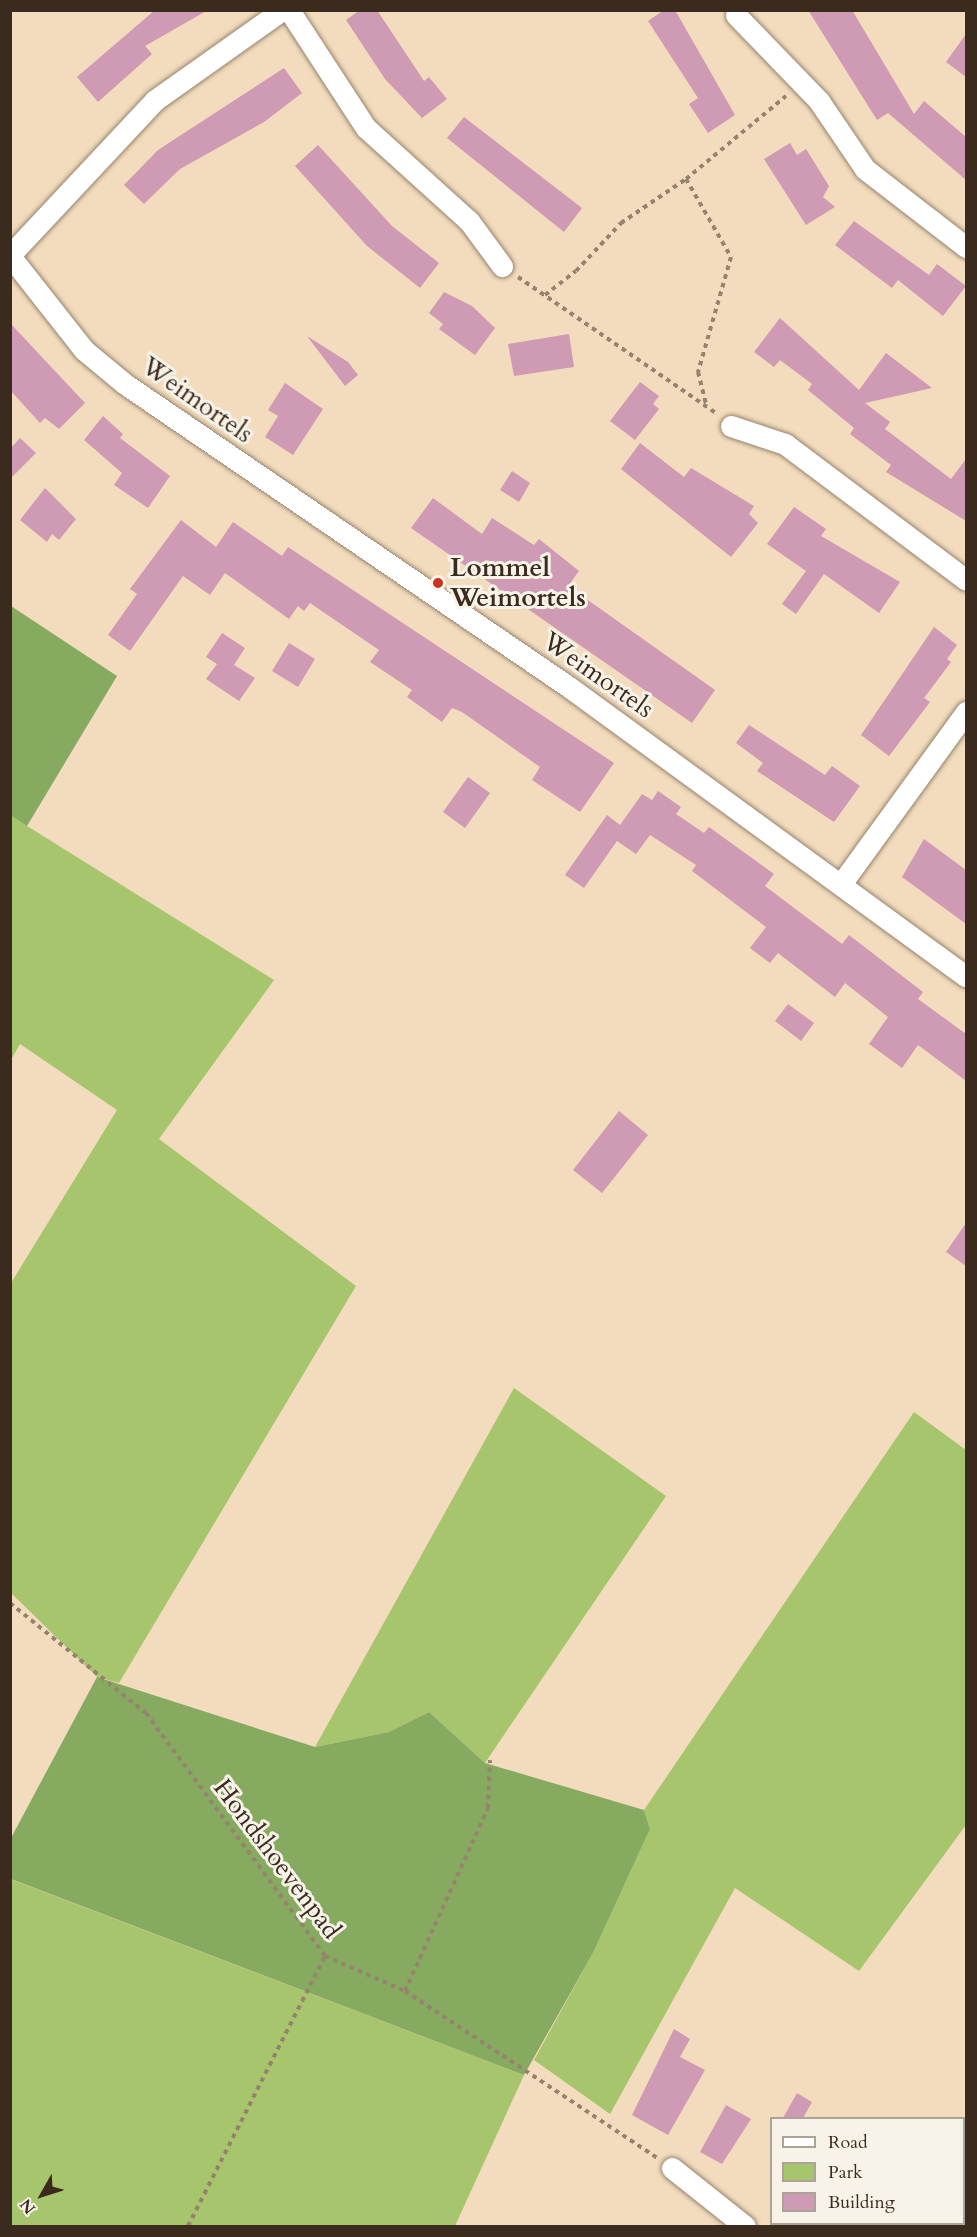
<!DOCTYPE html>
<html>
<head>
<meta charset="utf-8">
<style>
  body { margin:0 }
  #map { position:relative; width:977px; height:2237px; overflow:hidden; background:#f2dcbd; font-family:Cardo,serif }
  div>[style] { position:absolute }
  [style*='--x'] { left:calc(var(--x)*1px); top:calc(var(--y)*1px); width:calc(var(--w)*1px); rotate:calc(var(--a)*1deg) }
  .green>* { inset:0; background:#a7c56d }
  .forest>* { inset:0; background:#85aa60 }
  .building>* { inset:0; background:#cf9ab3 }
  .path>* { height:4px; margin-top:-2px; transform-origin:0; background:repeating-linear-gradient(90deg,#96836e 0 4.5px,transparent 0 9px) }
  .roads { filter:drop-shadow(0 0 2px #96836e) drop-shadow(0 0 2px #96836e) }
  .street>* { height:21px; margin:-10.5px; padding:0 10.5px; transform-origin:10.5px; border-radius:10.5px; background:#fff }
  .dots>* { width:16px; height:16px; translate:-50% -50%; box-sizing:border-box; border:3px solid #f7f3e8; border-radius:50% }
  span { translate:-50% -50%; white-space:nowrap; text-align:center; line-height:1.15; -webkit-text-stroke:6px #f7f3e8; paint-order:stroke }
  .street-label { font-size:26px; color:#3b2a1e }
  .poi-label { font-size:26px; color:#3b2a1e; font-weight:700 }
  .left { translate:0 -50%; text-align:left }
  .frame { position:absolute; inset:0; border:12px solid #3b2a1e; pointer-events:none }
  .legend { position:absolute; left:770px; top:2117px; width:195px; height:108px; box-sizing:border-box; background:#f7f3e8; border:2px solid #aca397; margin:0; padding:8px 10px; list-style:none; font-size:18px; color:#3b2a1e }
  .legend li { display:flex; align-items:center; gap:12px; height:30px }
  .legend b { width:30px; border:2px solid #aca397 }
  .north { position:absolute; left:12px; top:2165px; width:60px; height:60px; -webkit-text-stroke:4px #f7f3e8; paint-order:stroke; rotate:231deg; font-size:16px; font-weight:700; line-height:24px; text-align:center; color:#3b2a1e }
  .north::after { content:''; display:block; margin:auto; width:21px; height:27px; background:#3b2a1e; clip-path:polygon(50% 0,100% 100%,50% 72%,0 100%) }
</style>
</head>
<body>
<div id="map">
  <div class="green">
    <i style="clip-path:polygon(11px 816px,274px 980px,159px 1139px,356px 1286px,119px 1683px,97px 1677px,10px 1592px,11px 1283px,117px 1110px,20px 1044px,11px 1060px)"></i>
    <i style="clip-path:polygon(514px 1388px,666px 1496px,485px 1763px,429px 1712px,389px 1732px,315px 1747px)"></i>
    <i style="clip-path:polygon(914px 1412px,966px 1450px,966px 1825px,859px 1971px,735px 1888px,610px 2114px,534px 2060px,593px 1953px,650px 1829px,644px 1810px)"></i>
    <i style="clip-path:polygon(10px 1879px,524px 2075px,455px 2226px,11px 2226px)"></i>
  </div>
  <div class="forest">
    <i style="clip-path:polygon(11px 606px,117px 676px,27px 826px,11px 816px)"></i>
    <i style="clip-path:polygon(97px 1677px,315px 1747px,389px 1732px,429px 1712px,485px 1763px,644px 1810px,650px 1829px,593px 1953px,524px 2075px,11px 1879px,11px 1838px)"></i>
  </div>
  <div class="building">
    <i style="clip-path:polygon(155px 10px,208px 10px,145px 46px,152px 54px,98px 102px,77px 77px)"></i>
    <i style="clip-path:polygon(360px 10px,377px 10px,424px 81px,429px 77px,447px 99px,422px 118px,385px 79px,346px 20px)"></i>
    <i style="clip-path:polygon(664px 10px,675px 10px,735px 115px,708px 133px,689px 104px,698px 98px,648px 21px)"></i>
    <i style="clip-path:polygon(808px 10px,852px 10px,914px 114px,924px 101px,966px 137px,966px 180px,888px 113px,877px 120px)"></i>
    <i style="clip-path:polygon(966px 34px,966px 77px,946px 62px)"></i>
    <i style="clip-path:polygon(284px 68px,302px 93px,264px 122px,180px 169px,144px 204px,124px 185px,158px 150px)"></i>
    <i style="clip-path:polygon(464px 117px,582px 208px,564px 232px,447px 138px)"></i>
    <i style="clip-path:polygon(790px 143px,797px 155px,806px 149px,829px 186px,823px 197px,835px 207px,806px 225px,764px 159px)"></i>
    <i style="clip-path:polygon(318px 145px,392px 226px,439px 263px,420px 288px,367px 246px,295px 166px)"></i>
    <i style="clip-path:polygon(854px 221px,929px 275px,937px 264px,966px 286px,943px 316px,898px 280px,892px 288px,835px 245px)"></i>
    <i style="clip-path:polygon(444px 292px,472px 306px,495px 328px,475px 355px,439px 329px,443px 324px,429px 313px)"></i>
    <i style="clip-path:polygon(780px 318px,859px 390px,886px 353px,932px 388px,865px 403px,890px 422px,885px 429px,951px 479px,966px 459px,966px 521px,886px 472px,891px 465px,850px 434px,854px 428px,808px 390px,812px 384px,780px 360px,774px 367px,754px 352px)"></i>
    <i style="clip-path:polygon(10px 323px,85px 403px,59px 429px,45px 418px,40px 423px,10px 390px)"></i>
    <i style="clip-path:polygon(569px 334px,574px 367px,514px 376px,508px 344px)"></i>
    <i style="clip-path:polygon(307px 336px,348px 362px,358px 375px,345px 386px)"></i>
    <i style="clip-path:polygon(640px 382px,659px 396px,653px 404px,659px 409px,635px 440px,610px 421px)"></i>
    <i style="clip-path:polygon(285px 383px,323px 409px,293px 455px,265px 437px,278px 416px,268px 410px)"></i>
    <i style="clip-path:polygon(103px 416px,123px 434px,120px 438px,170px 476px,148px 508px,114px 485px,122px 473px,84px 440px)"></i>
    <i style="clip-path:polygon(20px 438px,36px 453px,10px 479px,10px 449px)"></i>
    <i style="clip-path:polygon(640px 443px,684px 477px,691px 468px,754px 506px,749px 514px,758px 523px,731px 557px,621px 469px)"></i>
    <i style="clip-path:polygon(512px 471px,530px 483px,519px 502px,500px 490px)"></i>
    <i style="clip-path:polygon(45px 488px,76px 519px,59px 540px,52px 534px,47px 542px,20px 520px)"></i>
    <i style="clip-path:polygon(433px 498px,482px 534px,492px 518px,534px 545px,539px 539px,579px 571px,568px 586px,715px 690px,692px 723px,411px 528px)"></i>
    <i style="clip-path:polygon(794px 507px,826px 529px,821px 536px,900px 582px,879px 613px,824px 574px,796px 614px,782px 604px,806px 571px,767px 544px)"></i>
    <i style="clip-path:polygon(181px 520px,216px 547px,233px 522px,282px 556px,288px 547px,614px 763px,580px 812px,532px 780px,540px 767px,462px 712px,452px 708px,442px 722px,407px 697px,412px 690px,370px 662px,379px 650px,310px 603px,304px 611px,298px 606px,289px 619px,225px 573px,210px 595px,183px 576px,130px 651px,108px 635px,137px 594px,130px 589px)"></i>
    <i style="clip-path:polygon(934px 627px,957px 645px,947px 659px,951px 662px,924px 698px,930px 702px,889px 756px,861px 735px)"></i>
    <i style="clip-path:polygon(222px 633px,245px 648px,234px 665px,255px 678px,239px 701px,206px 679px,217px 664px,206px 657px)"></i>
    <i style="clip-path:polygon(289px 643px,315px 659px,298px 687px,272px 671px)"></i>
    <i style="clip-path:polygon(749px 725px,825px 775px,832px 766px,860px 786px,834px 822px,757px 771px,763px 763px,736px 743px)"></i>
    <i style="clip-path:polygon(468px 777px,490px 793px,465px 828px,443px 812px)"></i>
    <i style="clip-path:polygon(658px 791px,681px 807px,676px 814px,704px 833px,709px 827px,774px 874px,765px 886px,842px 944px,849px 935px,923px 992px,918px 999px,966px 1034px,966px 1081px,918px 1045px,902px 1068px,869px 1044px,888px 1017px,845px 983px,835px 997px,778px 953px,770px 963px,750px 948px,766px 927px,692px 871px,696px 865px,650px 835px,636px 854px,617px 841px,584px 888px,565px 875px,607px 815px,620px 825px,642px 794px,652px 800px)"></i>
    <i style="clip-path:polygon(924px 839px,966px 870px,966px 924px,902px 877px)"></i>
    <i style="clip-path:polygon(788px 1004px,814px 1023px,801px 1041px,775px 1021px)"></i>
    <i style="clip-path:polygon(619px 1111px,648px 1135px,602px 1193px,573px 1170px)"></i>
    <i style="clip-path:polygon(966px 1223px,966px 1266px,946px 1252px)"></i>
    <i style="clip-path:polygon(674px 2029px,690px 2039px,680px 2057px,705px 2070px,668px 2135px,632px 2115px)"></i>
    <i style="clip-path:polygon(797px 2093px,812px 2102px,803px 2118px,783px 2118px)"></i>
    <i style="clip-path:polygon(726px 2105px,751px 2119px,722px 2164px,700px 2152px)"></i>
  </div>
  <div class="path">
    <i style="--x:686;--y:179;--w:90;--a:60"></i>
    <i style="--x:731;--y:257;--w:120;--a:106"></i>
    <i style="--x:698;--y:372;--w:33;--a:76"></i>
    <i style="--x:518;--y:277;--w:242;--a:34.5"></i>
    <i style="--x:545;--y:295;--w:39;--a:-38"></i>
    <i style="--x:576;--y:271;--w:66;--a:-46.8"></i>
    <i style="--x:621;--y:223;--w:78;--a:-34.1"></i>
    <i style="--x:686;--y:179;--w:130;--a:-39.7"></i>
    <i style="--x:10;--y:1603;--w:175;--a:39"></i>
    <i style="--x:146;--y:1713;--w:302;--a:53.6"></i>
    <i style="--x:325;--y:1956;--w:87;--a:23.6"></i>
    <i style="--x:405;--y:1991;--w:302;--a:33.5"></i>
    <i style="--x:405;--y:1991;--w:201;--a:-65.6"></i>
    <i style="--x:488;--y:1808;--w:48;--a:-87.6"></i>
    <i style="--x:188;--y:2226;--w:303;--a:-63.1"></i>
  </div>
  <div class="roads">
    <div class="street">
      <i style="--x:289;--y:10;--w:141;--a:56.9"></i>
      <i style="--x:366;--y:128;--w:139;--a:42.1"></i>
      <i style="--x:469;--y:221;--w:56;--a:53.7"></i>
      <i style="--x:736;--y:15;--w:120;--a:46"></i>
      <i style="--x:819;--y:101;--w:82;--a:55.9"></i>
      <i style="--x:865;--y:169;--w:128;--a:37.7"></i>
      <i style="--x:10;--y:255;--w:212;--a:-46.9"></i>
      <i style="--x:155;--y:100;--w:156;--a:-35.3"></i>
      <i style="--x:10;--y:256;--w:120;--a:51.8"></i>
      <i style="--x:84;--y:350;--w:53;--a:39.7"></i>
      <i style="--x:125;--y:384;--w:538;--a:34.31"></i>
      <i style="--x:569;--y:687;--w:491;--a:36.1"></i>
      <i style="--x:731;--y:426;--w:57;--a:18.4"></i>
      <i style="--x:785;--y:444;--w:226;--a:36.9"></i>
      <i style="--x:841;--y:884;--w:213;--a:-54"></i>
      <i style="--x:672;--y:2168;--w:93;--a:38.5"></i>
    </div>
  </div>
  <div class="dots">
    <i style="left:438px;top:583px;background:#c8321e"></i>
  </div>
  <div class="street-label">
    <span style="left:197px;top:400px;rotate:35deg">Weimortels</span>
    <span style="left:598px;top:675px;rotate:35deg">Weimortels</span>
    <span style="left:277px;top:1859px;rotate:53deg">Hondshoevenpad</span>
  </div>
  <div class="poi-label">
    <span class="left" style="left:450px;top:583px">Lommel<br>Weimortels</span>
  </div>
  <div class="frame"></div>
  <ul class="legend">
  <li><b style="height:8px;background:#fff"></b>Road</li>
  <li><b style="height:16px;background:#a7c56d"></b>Park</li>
  <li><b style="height:16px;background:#cf9ab3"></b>Building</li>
  </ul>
  <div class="north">N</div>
</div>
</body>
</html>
